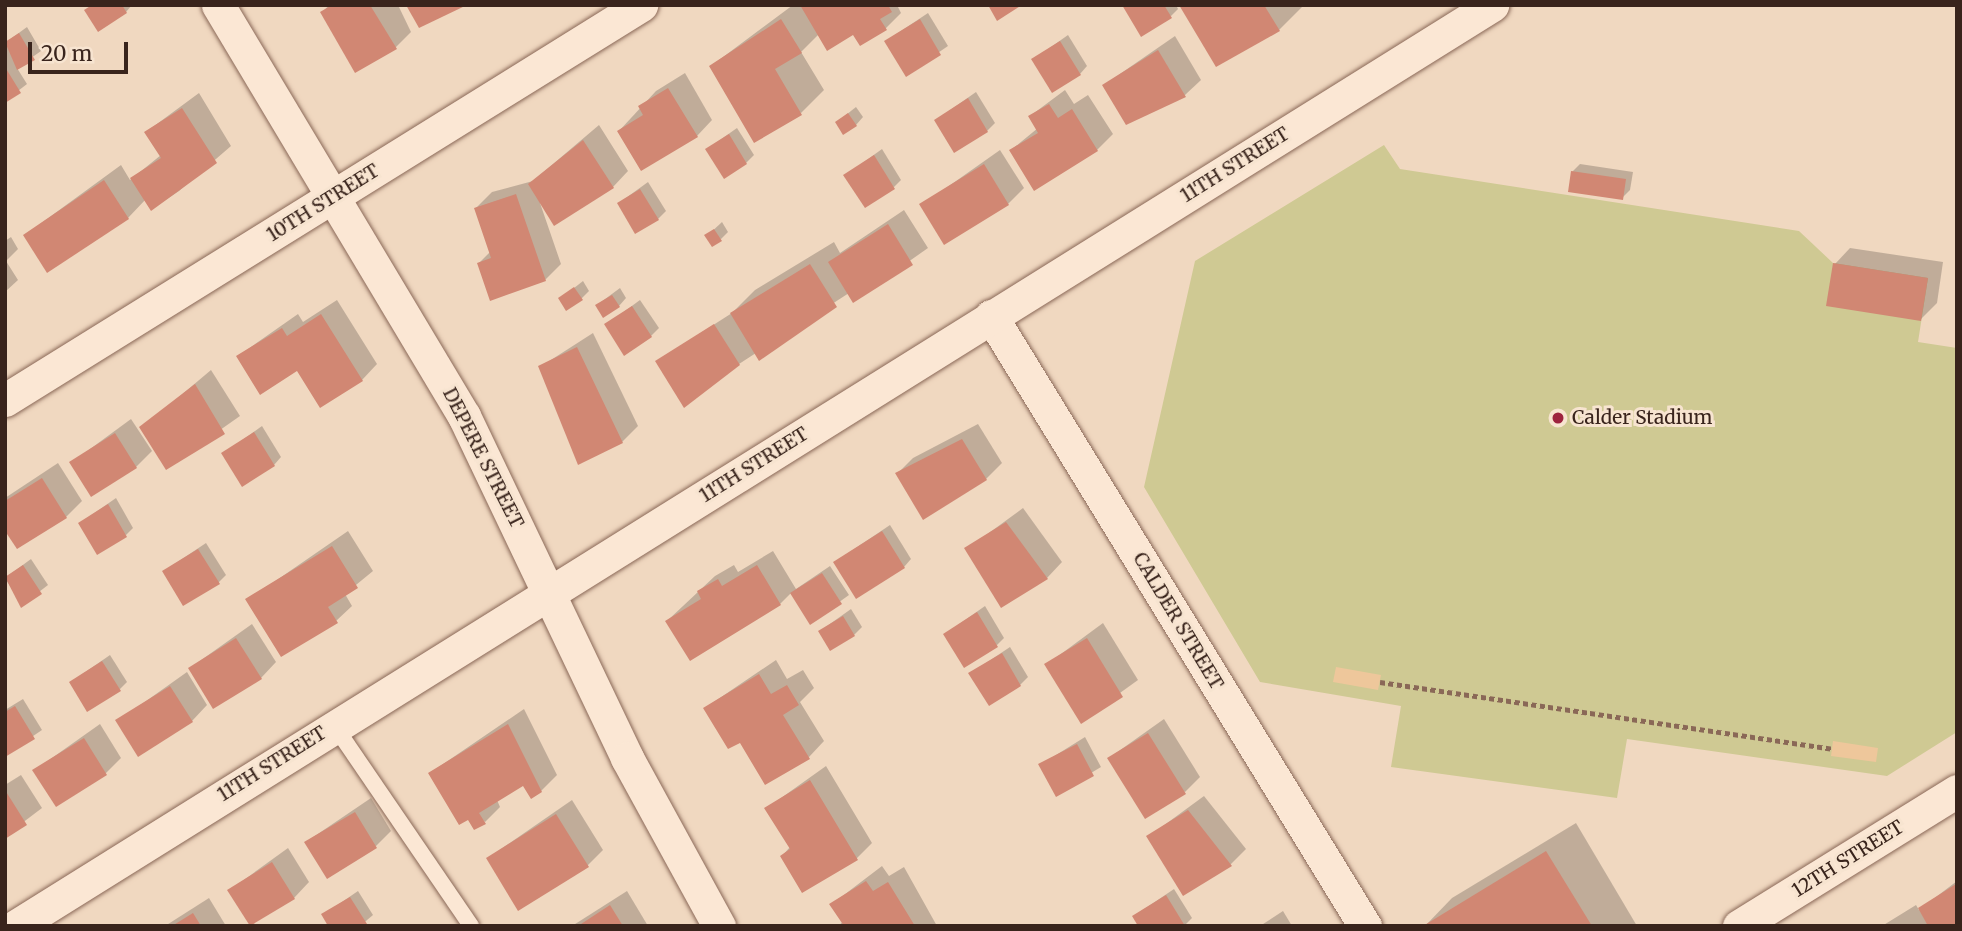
<!DOCTYPE html>
<html>
<head>
<meta charset="utf-8">
<style>
  body { margin:0 }
  #map { position:relative; width:1962px; height:931px; overflow:hidden; background:#f0d8c0; font-family:Merriweather,serif }
  div>[style] { position:absolute }
  [style*='--x'] { left:calc(var(--x)*1px); top:calc(var(--y)*1px); width:calc(var(--w)*1px); rotate:calc(var(--a)*1deg) }
  .green>* { inset:0; background:#cfc993 }
  .sand>* { inset:0; background:#eec79b }
  .shadow>* { inset:0; background:#0003 }
  .building>* { inset:0; background:#d18773 }
  .path>* { height:4.5px; margin-top:-2.25px; transform-origin:0; background:repeating-linear-gradient(90deg,#8a6857 0 5px,transparent 0 8.5px) }
  .roads { filter:drop-shadow(0 0 2px #8a6857) drop-shadow(0 0 2px #8a6857) }
  .lane>* { height:16px; margin:-8px; padding:0 8px; transform-origin:8px; border-radius:8px; background:#fbe7d4 }
  .street>* { height:33px; margin:-16.5px; padding:0 16.5px; transform-origin:16.5px; border-radius:16.5px; background:#fbe7d4 }
  .dots>* { width:19px; height:19px; translate:-50% -50%; box-sizing:border-box; border:4px solid #f7e4d0; border-radius:50% }
  span { translate:-50% -50%; white-space:nowrap; text-align:center; line-height:1.15; -webkit-text-stroke:6px #f7e4d0; paint-order:stroke }
  .street-label { font-size:19px; color:#39241c }
  .poi-label { font-size:19px; color:#39241c }
  .left { translate:0 -50%; text-align:left }
  .frame { position:absolute; inset:0; border:7px solid #39241c; pointer-events:none }
  .scale { position:absolute; left:28px; top:42px; width:100px; height:32px; box-sizing:border-box; border:4px solid #39241c; border-top:0; padding-left:9px; font-size:21px; line-height:24px; white-space:nowrap; color:#39241c; -webkit-text-stroke:5px #f7e4d0; paint-order:stroke }
</style>
</head>
<body>
<div id="map">
  <div class="green">
    <i style="clip-path:polygon(1384px 145px,1400px 169px,1799px 231px,1833px 263px,1928px 278px,1918px 342px,1957px 348px,1957px 732px,1887px 776px,1627px 739px,1617px 798px,1391px 767px,1401px 706px,1260px 682px,1144px 487px,1195px 261px)"></i>
  </div>
  <div class="sand">
    <i style="clip-path:polygon(1336px 667px,1381px 675px,1378px 690px,1333px 682px)"></i>
    <i style="clip-path:polygon(1833px 741px,1878px 748px,1876px 762px,1831px 756px)"></i>
  </div>
  <div class="shadow">
    <i style="clip-path:polygon(91px 5px,132px 5px,126px 12px,86px 11px)"></i>
    <i style="clip-path:polygon(329px 5px,398px 5px,411px 32px,395px 48px,322px 13px)"></i>
    <i style="clip-path:polygon(793px 5px,897px 5px,901px 13px,886px 28px,819px 34px,801px 52px,824px 90px,801px 113px,711px 66px)"></i>
    <i style="clip-path:polygon(1124px 5px,1176px 5px,1178px 9px,1171px 16px)"></i>
    <i style="clip-path:polygon(1181px 5px,1301px 5px,1302px 7px,1279px 30px)"></i>
    <i style="clip-path:polygon(928px 13px,948px 46px,907px 74px,886px 41px)"></i>
    <i style="clip-path:polygon(27px 27px,41px 51px,17px 68px,27px 84px,5px 101px,5px 43px)"></i>
    <i style="clip-path:polygon(1068px 35px,1087px 66px,1080px 74px,1034px 59px)"></i>
    <i style="clip-path:polygon(1175px 36px,1201px 80px,1185px 95px,1127px 123px,1104px 85px)"></i>
    <i style="clip-path:polygon(685px 73px,712px 120px,697px 136px,619px 131px,656px 91px)"></i>
    <i style="clip-path:polygon(1065px 90px,1074px 104px,1088px 95px,1113px 134px,1097px 150px,1011px 150px,1038px 128px,1030px 116px)"></i>
    <i style="clip-path:polygon(976px 92px,995px 123px,987px 131px,936px 120px)"></i>
    <i style="clip-path:polygon(199px 93px,231px 146px,179px 191px,152px 209px,146px 199px,128px 218px,25px 235px,121px 165px,130px 180px,161px 155px,146px 132px)"></i>
    <i style="clip-path:polygon(856px 107px,863px 117px,856px 125px,837px 122px)"></i>
    <i style="clip-path:polygon(599px 125px,628px 171px,613px 187px,540px 203px,561px 264px,545px 280px,479px 263px,491px 251px,476px 208px,492px 192px,533px 181px)"></i>
    <i style="clip-path:polygon(737px 128px,754px 155px,746px 163px,707px 149px)"></i>
    <i style="clip-path:polygon(882px 149px,901px 180px,894px 187px,846px 175px)"></i>
    <i style="clip-path:polygon(1000px 150px,1024px 188px,1008px 204px,922px 205px)"></i>
    <i style="clip-path:polygon(1580px 164px,1633px 172px,1630px 190px,1622px 198px,1572px 172px)"></i>
    <i style="clip-path:polygon(648px 182px,666px 211px,658px 219px,619px 203px)"></i>
    <i style="clip-path:polygon(904px 210px,928px 248px,854px 300px,849px 293px,739px 364px,657px 361px,732px 313px,755px 290px,834px 242px,840px 253px)"></i>
    <i style="clip-path:polygon(722px 222px,728px 232px,721px 239px,707px 236px)"></i>
    <i style="clip-path:polygon(11px 237px,18px 249px,6px 261px,18px 280px,5px 292px,5px 241px)"></i>
    <i style="clip-path:polygon(1850px 248px,1943px 262px,1937px 303px,1921px 319px,1835px 264px)"></i>
    <i style="clip-path:polygon(583px 281px,589px 291px,582px 298px,560px 299px)"></i>
    <i style="clip-path:polygon(620px 288px,626px 298px,619px 306px,597px 305px)"></i>
    <i style="clip-path:polygon(337px 300px,377px 364px,362px 380px,238px 356px,298px 314px,303px 322px)"></i>
    <i style="clip-path:polygon(640px 300px,659px 328px,651px 336px,606px 325px)"></i>
    <i style="clip-path:polygon(593px 333px,638px 426px,622px 442px,540px 367px)"></i>
    <i style="clip-path:polygon(211px 370px,240px 416px,166px 468px,142px 428px)"></i>
    <i style="clip-path:polygon(131px 419px,152px 451px,136px 467px,71px 463px)"></i>
    <i style="clip-path:polygon(978px 424px,1002px 463px,986px 479px,897px 474px,913px 458px)"></i>
    <i style="clip-path:polygon(262px 426px,281px 457px,274px 465px,223px 454px)"></i>
    <i style="clip-path:polygon(58px 463px,82px 501px,66px 517px,5px 527px,5px 498px)"></i>
    <i style="clip-path:polygon(116px 498px,133px 528px,126px 535px,80px 523px)"></i>
    <i style="clip-path:polygon(1023px 508px,1062px 562px,1047px 578px,967px 549px)"></i>
    <i style="clip-path:polygon(890px 525px,911px 559px,904px 567px,835px 562px)"></i>
    <i style="clip-path:polygon(348px 531px,373px 571px,345px 594px,352px 606px,336px 621px,248px 600px)"></i>
    <i style="clip-path:polygon(206px 543px,226px 575px,218px 583px,164px 571px)"></i>
    <i style="clip-path:polygon(773px 551px,796px 589px,830px 566px,849px 595px,810px 623px,791px 593px,780px 604px,667px 621px,715px 576px,734px 565px,738px 572px)"></i>
    <i style="clip-path:polygon(31px 559px,48px 585px,22px 605px,5px 578px)"></i>
    <i style="clip-path:polygon(985px 606px,1004px 638px,997px 645px,945px 634px)"></i>
    <i style="clip-path:polygon(851px 609px,862px 627px,854px 635px,820px 631px)"></i>
    <i style="clip-path:polygon(1103px 623px,1138px 680px,1081px 721px,1046px 665px)"></i>
    <i style="clip-path:polygon(252px 624px,276px 662px,261px 678px,190px 668px)"></i>
    <i style="clip-path:polygon(1010px 647px,1028px 677px,1020px 685px,971px 673px)"></i>
    <i style="clip-path:polygon(110px 655px,127px 682px,120px 689px,71px 682px)"></i>
    <i style="clip-path:polygon(776px 660px,787px 679px,803px 670px,814px 688px,800px 702px,824px 741px,809px 757px,740px 740px,705px 708px)"></i>
    <i style="clip-path:polygon(187px 672px,207px 705px,192px 721px,118px 721px)"></i>
    <i style="clip-path:polygon(23px 699px,42px 730px,5px 755px,5px 710px)"></i>
    <i style="clip-path:polygon(524px 709px,557px 775px,541px 791px,524px 784px,497px 800px,500px 807px,485px 822px,430px 773px)"></i>
    <i style="clip-path:polygon(1164px 719px,1200px 777px,1185px 792px,1109px 758px)"></i>
    <i style="clip-path:polygon(100px 724px,121px 758px,106px 773px,35px 770px)"></i>
    <i style="clip-path:polygon(1085px 737px,1101px 767px,1056px 794px,1040px 765px)"></i>
    <i style="clip-path:polygon(826px 766px,872px 843px,857px 858px,782px 856px,790px 847px,767px 808px)"></i>
    <i style="clip-path:polygon(21px 775px,42px 808px,5px 836px,5px 785px)"></i>
    <i style="clip-path:polygon(1204px 796px,1246px 849px,1230px 865px,1148px 837px)"></i>
    <i style="clip-path:polygon(371px 798px,391px 831px,376px 846px,306px 842px)"></i>
    <i style="clip-path:polygon(572px 800px,603px 850px,587px 866px,488px 858px)"></i>
    <i style="clip-path:polygon(1576px 823px,1637px 926px,1425px 926px,1452px 898px)"></i>
    <i style="clip-path:polygon(288px 848px,309px 882px,294px 898px,230px 890px)"></i>
    <i style="clip-path:polygon(882px 866px,889px 876px,904px 867px,937px 926px,839px 926px,843px 921px,832px 904px)"></i>
    <i style="clip-path:polygon(1957px 881px,1957px 926px,1882px 926px,1916px 905px,1919px 910px)"></i>
    <i style="clip-path:polygon(1174px 889px,1192px 918px,1184px 926px,1134px 916px)"></i>
    <i style="clip-path:polygon(358px 891px,373px 915px,360px 926px,330px 926px,323px 915px)"></i>
    <i style="clip-path:polygon(627px 891px,648px 926px,572px 926px)"></i>
    <i style="clip-path:polygon(209px 898px,226px 926px,165px 926px)"></i>
    <i style="clip-path:polygon(1283px 911px,1292px 926px,1260px 926px)"></i>
  </div>
  <div class="building">
    <i style="clip-path:polygon(92px 5px,122px 5px,127px 13px,98px 32px,84px 10px)"></i>
    <i style="clip-path:polygon(332px 5px,370px 5px,397px 49px,355px 73px,320px 12px)"></i>
    <i style="clip-path:polygon(406px 5px,467px 5px,419px 28px)"></i>
    <i style="clip-path:polygon(800px 5px,888px 5px,892px 12px,880px 19px,887px 30px,860px 46px,853px 35px,827px 51px)"></i>
    <i style="clip-path:polygon(988px 5px,1022px 5px,997px 21px)"></i>
    <i style="clip-path:polygon(1122px 5px,1164px 5px,1172px 18px,1141px 37px)"></i>
    <i style="clip-path:polygon(1179px 5px,1264px 5px,1280px 31px,1216px 67px)"></i>
    <i style="clip-path:polygon(781px 19px,802px 53px,775px 69px,802px 115px,754px 143px,709px 66px)"></i>
    <i style="clip-path:polygon(920px 19px,941px 55px,906px 77px,884px 41px)"></i>
    <i style="clip-path:polygon(19px 33px,35px 60px,17px 70px,5px 42px)"></i>
    <i style="clip-path:polygon(1060px 41px,1081px 75px,1052px 93px,1031px 59px)"></i>
    <i style="clip-path:polygon(1158px 50px,1186px 97px,1126px 125px,1102px 85px)"></i>
    <i style="clip-path:polygon(5px 67px,21px 93px,5px 103px)"></i>
    <i style="clip-path:polygon(668px 88px,698px 137px,641px 171px,617px 131px,643px 115px,638px 106px)"></i>
    <i style="clip-path:polygon(968px 98px,988px 132px,954px 153px,934px 120px)"></i>
    <i style="clip-path:polygon(1049px 104px,1058px 118px,1072px 109px,1098px 151px,1034px 191px,1009px 150px,1038px 133px,1028px 116px)"></i>
    <i style="clip-path:polygon(182px 108px,217px 163px,151px 211px,130px 178px,161px 158px,144px 132px)"></i>
    <i style="clip-path:polygon(848px 113px,857px 126px,843px 135px,835px 122px)"></i>
    <i style="clip-path:polygon(729px 134px,747px 164px,724px 179px,705px 149px)"></i>
    <i style="clip-path:polygon(583px 140px,614px 188px,554px 226px,528px 184px)"></i>
    <i style="clip-path:polygon(874px 155px,895px 189px,865px 208px,843px 175px)"></i>
    <i style="clip-path:polygon(984px 164px,1009px 205px,944px 245px,919px 204px)"></i>
    <i style="clip-path:polygon(1571px 171px,1626px 179px,1623px 200px,1568px 192px)"></i>
    <i style="clip-path:polygon(104px 180px,129px 219px,47px 273px,23px 235px)"></i>
    <i style="clip-path:polygon(640px 189px,659px 220px,635px 234px,617px 203px)"></i>
    <i style="clip-path:polygon(516px 194px,546px 281px,490px 301px,477px 263px,491px 258px,474px 208px)"></i>
    <i style="clip-path:polygon(888px 224px,913px 265px,853px 303px,828px 262px)"></i>
    <i style="clip-path:polygon(714px 229px,722px 241px,712px 247px,704px 235px)"></i>
    <i style="clip-path:polygon(1833px 263px,1928px 278px,1921px 321px,1826px 306px)"></i>
    <i style="clip-path:polygon(810px 264px,837px 307px,759px 361px,730px 313px)"></i>
    <i style="clip-path:polygon(574px 287px,583px 300px,566px 311px,558px 298px)"></i>
    <i style="clip-path:polygon(612px 295px,620px 307px,603px 318px,595px 305px)"></i>
    <i style="clip-path:polygon(632px 306px,652px 337px,624px 356px,604px 324px)"></i>
    <i style="clip-path:polygon(321px 314px,363px 381px,320px 408px,297px 371px,260px 395px,236px 356px,282px 328px,287px 336px)"></i>
    <i style="clip-path:polygon(714px 324px,740px 365px,684px 408px,655px 361px)"></i>
    <i style="clip-path:polygon(577px 347px,623px 443px,578px 465px,538px 366px)"></i>
    <i style="clip-path:polygon(195px 384px,225px 434px,166px 470px,139px 427px)"></i>
    <i style="clip-path:polygon(254px 432px,275px 466px,242px 487px,221px 453px)"></i>
    <i style="clip-path:polygon(115px 433px,137px 468px,91px 497px,69px 462px)"></i>
    <i style="clip-path:polygon(962px 439px,987px 480px,923px 520px,895px 473px)"></i>
    <i style="clip-path:polygon(42px 478px,67px 518px,17px 549px,5px 531px,5px 501px)"></i>
    <i style="clip-path:polygon(108px 504px,127px 537px,97px 555px,78px 523px)"></i>
    <i style="clip-path:polygon(1006px 522px,1048px 579px,1001px 608px,964px 548px)"></i>
    <i style="clip-path:polygon(882px 531px,905px 568px,856px 599px,833px 562px)"></i>
    <i style="clip-path:polygon(332px 546px,358px 588px,328px 607px,338px 623px,281px 657px,245px 599px)"></i>
    <i style="clip-path:polygon(198px 549px,220px 584px,183px 606px,162px 571px)"></i>
    <i style="clip-path:polygon(23px 565px,42px 594px,21px 608px,5px 577px)"></i>
    <i style="clip-path:polygon(757px 565px,781px 605px,690px 661px,665px 621px,701px 599px,697px 591px,718px 579px,722px 586px)"></i>
    <i style="clip-path:polygon(822px 573px,842px 604px,810px 625px,790px 593px)"></i>
    <i style="clip-path:polygon(977px 612px,998px 647px,964px 668px,943px 634px)"></i>
    <i style="clip-path:polygon(843px 616px,855px 636px,830px 651px,818px 631px)"></i>
    <i style="clip-path:polygon(236px 638px,262px 679px,213px 709px,188px 668px)"></i>
    <i style="clip-path:polygon(1087px 638px,1123px 697px,1081px 724px,1044px 664px)"></i>
    <i style="clip-path:polygon(1002px 653px,1021px 686px,989px 706px,968px 673px)"></i>
    <i style="clip-path:polygon(102px 661px,121px 691px,87px 712px,69px 682px)"></i>
    <i style="clip-path:polygon(759px 674px,771px 694px,787px 685px,799px 705px,783px 715px,810px 759px,765px 785px,740px 743px,728px 749px,703px 708px)"></i>
    <i style="clip-path:polygon(170px 686px,193px 722px,138px 757px,115px 720px)"></i>
    <i style="clip-path:polygon(15px 706px,35px 739px,5px 757px,5px 712px)"></i>
    <i style="clip-path:polygon(508px 724px,542px 792px,531px 799px,523px 786px,479px 813px,486px 824px,474px 830px,468px 820px,459px 825px,428px 773px)"></i>
    <i style="clip-path:polygon(1148px 733px,1186px 794px,1145px 819px,1107px 758px)"></i>
    <i style="clip-path:polygon(84px 738px,107px 775px,56px 807px,32px 770px)"></i>
    <i style="clip-path:polygon(1077px 744px,1094px 776px,1056px 797px,1038px 764px)"></i>
    <i style="clip-path:polygon(810px 780px,858px 860px,802px 893px,780px 856px,790px 849px,764px 808px)"></i>
    <i style="clip-path:polygon(5px 790px,27px 825px,5px 839px)"></i>
    <i style="clip-path:polygon(1188px 810px,1232px 866px,1183px 896px,1146px 836px)"></i>
    <i style="clip-path:polygon(355px 812px,377px 848px,327px 879px,304px 842px)"></i>
    <i style="clip-path:polygon(556px 814px,589px 867px,518px 911px,486px 858px)"></i>
    <i style="clip-path:polygon(1546px 851px,1592px 926px,1423px 926px)"></i>
    <i style="clip-path:polygon(272px 862px,295px 899px,250px 926px,227px 890px)"></i>
    <i style="clip-path:polygon(866px 881px,873px 891px,888px 882px,915px 926px,844px 926px,829px 904px)"></i>
    <i style="clip-path:polygon(1956px 884px,1957px 926px,1928px 926px,1918px 908px)"></i>
    <i style="clip-path:polygon(1166px 895px,1185px 926px,1138px 926px,1132px 916px)"></i>
    <i style="clip-path:polygon(350px 897px,367px 924px,328px 926px,321px 914px)"></i>
    <i style="clip-path:polygon(610px 905px,623px 926px,578px 926px)"></i>
    <i style="clip-path:polygon(193px 913px,201px 926px,172px 926px)"></i>
  </div>
  <div class="path">
    <i style="--x:1380;--y:682;--w:457;--a:8.4"></i>
  </div>
  <div class="roads">
    <div class="lane">
      <i style="--x:334;--y:725;--w:243;--a:55.7"></i>
    </div>
    <div class="street">
      <i style="--x:218;--y:5;--w:479;--a:59.1"></i>
      <i style="--x:464;--y:416;--w:379;--a:64.5"></i>
      <i style="--x:627;--y:758;--w:192;--a:61.3"></i>
      <i style="--x:991;--y:316;--w:716;--a:58.49"></i>
      <i style="--x:5;--y:400;--w:749;--a:-31.84"></i>
      <i style="--x:16;--y:926;--w:1740;--a:-31.96"></i>
      <i style="--x:1739;--y:926;--w:256;--a:-31.8"></i>
    </div>
  </div>
  <div class="dots">
    <i style="left:1558px;top:418px;background:#9d233e"></i>
  </div>
  <div class="street-label">
    <span style="left:1235px;top:165px;rotate:-32deg">11TH STREET</span>
    <span style="left:323px;top:203px;rotate:-32deg">10TH STREET</span>
    <span style="left:483px;top:458px;rotate:63deg">DEPERE STREET</span>
    <span style="left:754px;top:465px;rotate:-32deg">11TH STREET</span>
    <span style="left:1178px;top:621px;rotate:59deg">CALDER STREET</span>
    <span style="left:272px;top:764px;rotate:-32deg">11TH STREET</span>
    <span style="left:1848px;top:859px;rotate:-32deg">12TH STREET</span>
  </div>
  <div class="poi-label">
    <span class="left" style="left:1572px;top:418px">Calder Stadium</span>
  </div>
  <div class="frame"></div>
  <div class="scale">20 m</div>
</div>
</body>
</html>
